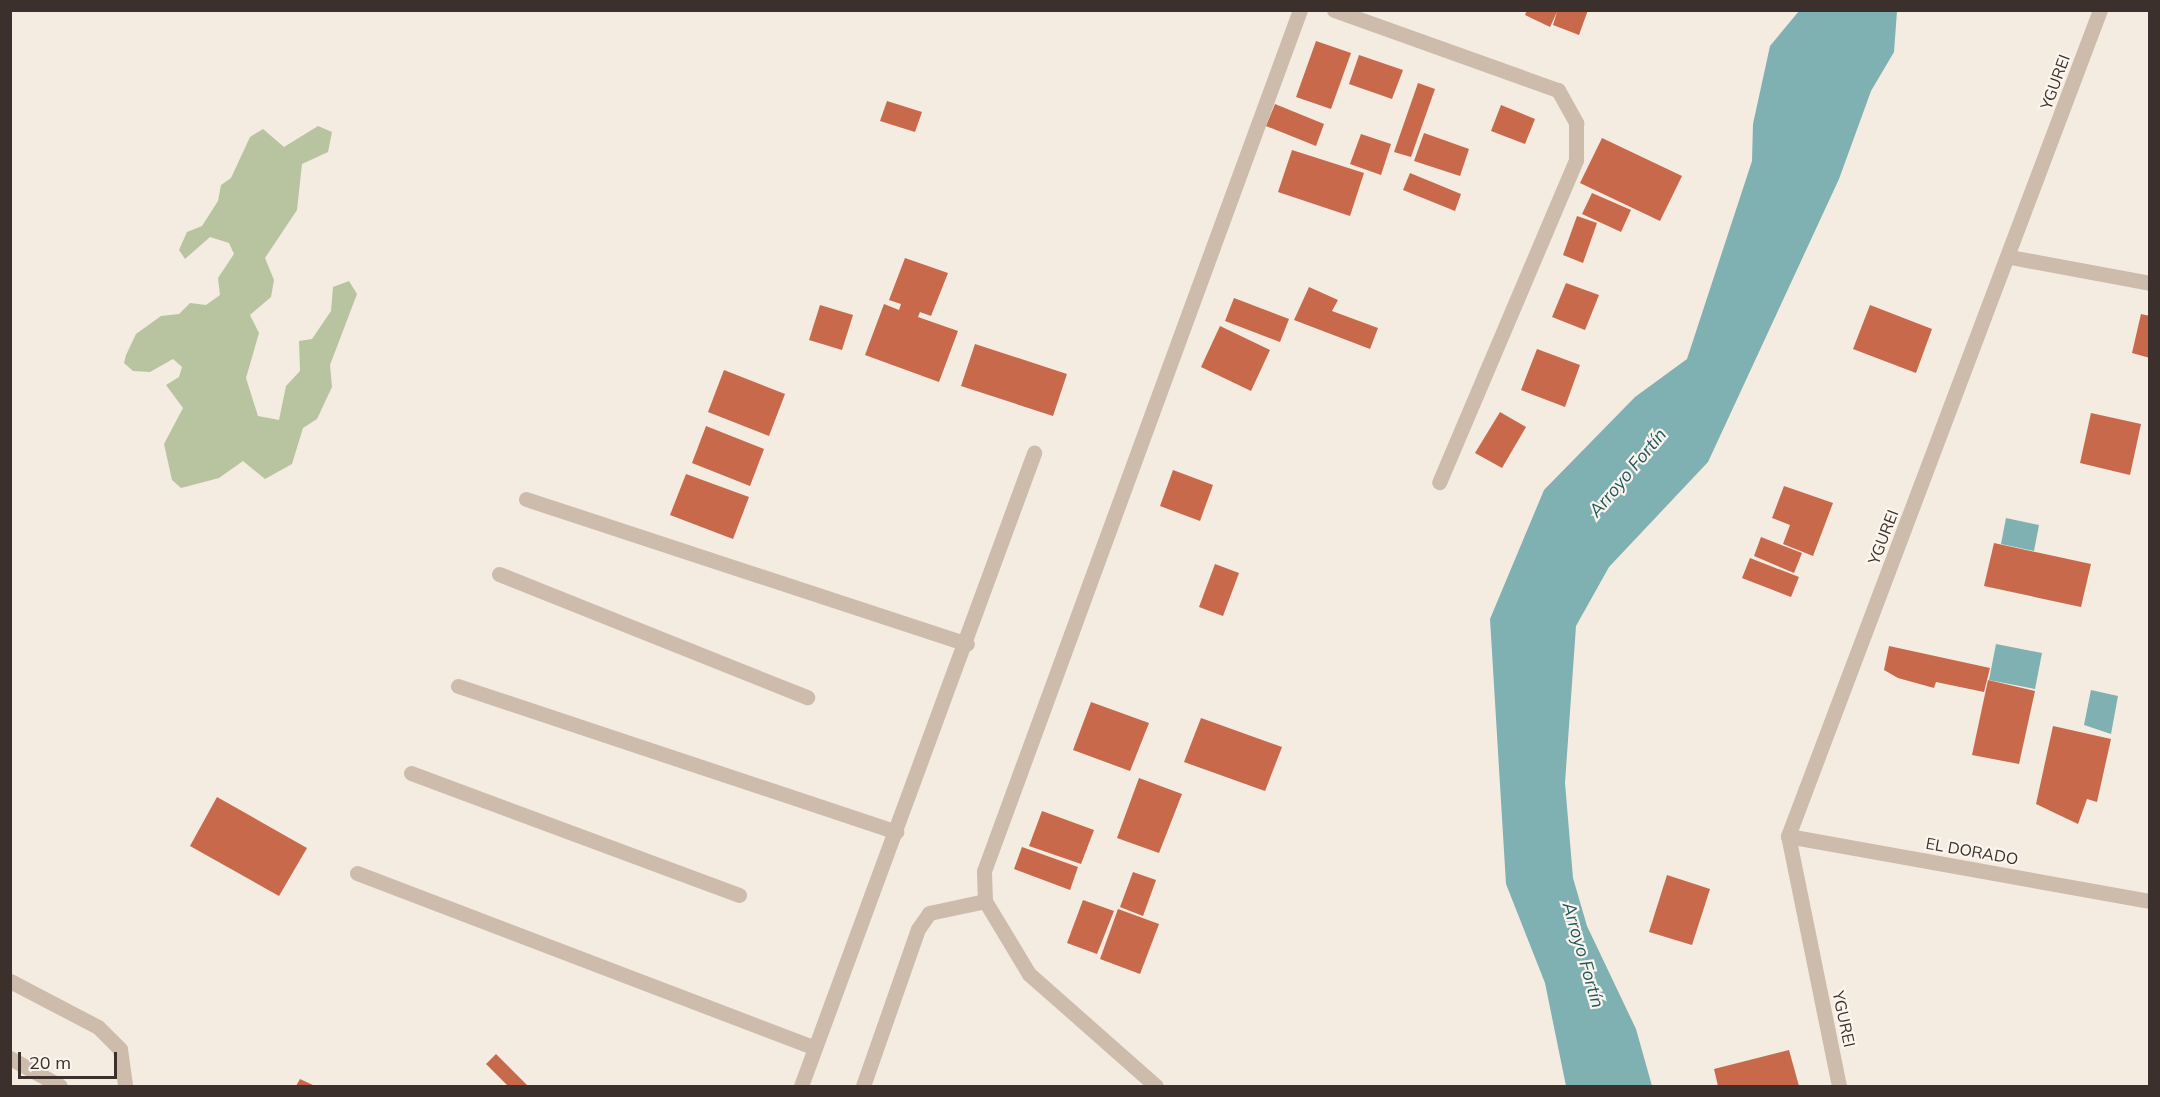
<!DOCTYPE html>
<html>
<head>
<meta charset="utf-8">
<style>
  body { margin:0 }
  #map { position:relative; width:2160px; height:1097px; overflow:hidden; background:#f4ebe1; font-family:Mulish,sans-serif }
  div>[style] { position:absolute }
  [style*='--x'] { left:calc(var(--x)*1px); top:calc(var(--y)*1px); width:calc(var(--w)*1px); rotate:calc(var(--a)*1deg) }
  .green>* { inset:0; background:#b8c4a0 }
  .water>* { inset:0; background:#7fb0b2 }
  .building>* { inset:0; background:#c8694b }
  .minor>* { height:15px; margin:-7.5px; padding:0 7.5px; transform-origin:7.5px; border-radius:7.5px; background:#cdbbac }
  span { translate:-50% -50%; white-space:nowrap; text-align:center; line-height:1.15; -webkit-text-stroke:4.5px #fbf5ee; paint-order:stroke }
  .street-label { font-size:16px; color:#3b302b }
  .water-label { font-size:18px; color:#1f5a5e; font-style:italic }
  .frame { position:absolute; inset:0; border:12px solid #3b302b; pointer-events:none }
  .scale { position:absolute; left:18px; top:1052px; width:99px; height:27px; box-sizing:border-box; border:3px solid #3b302b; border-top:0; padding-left:8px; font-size:18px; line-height:21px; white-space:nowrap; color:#3b302b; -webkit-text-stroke:4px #fbf5ee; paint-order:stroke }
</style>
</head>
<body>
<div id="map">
  <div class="green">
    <i style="clip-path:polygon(318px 126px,332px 132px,328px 152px,302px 164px,297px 210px,265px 258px,274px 280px,271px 297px,250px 315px,259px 333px,246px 378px,258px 416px,279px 420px,286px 386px,300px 371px,299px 341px,312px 339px,331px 311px,333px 287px,349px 281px,357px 294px,330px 365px,332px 387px,317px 419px,303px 428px,292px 464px,265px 479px,243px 461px,219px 478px,181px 488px,172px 480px,164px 444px,183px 408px,166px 385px,179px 377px,182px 367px,173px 359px,150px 372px,133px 371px,124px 363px,126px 355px,136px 334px,161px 316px,179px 314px,190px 303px,206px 305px,220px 295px,218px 278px,234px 254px,229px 243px,210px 237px,185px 259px,179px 250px,187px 232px,202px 226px,218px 201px,221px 185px,231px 178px,250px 137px,263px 129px,284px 147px)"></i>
  </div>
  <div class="water">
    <i style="clip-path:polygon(1799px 11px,1897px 11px,1894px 52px,1871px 91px,1839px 179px,1708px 462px,1609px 567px,1576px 626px,1565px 783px,1573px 878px,1587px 926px,1636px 1029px,1652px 1086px,1566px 1086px,1545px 983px,1506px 884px,1490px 619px,1544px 490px,1635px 397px,1687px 359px,1752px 161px,1753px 124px,1770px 46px)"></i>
    <i style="clip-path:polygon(2006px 518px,2039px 525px,2034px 551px,2001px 544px)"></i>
    <i style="clip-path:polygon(1996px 644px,2042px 653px,2035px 689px,1989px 680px)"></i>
    <i style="clip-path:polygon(2091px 690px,2118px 696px,2111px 734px,2084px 725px)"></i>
  </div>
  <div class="building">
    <i style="clip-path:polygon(1527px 10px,1588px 10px,1579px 35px,1553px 25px,1557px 12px,1550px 27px,1525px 15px)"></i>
    <i style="clip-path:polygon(1316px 41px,1351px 53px,1331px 109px,1296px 97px)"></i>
    <i style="clip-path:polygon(1359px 55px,1403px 70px,1392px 99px,1349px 84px)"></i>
    <i style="clip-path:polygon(1418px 83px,1435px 89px,1411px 157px,1394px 152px)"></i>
    <i style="clip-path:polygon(887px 101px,922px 112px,915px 132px,880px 121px)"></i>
    <i style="clip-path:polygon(1275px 104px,1324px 124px,1316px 146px,1266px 126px)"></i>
    <i style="clip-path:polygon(1501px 105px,1535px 119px,1525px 144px,1491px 131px)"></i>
    <i style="clip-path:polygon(1424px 133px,1469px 149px,1460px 176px,1414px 161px)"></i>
    <i style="clip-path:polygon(1361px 134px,1391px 144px,1381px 175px,1350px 164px)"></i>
    <i style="clip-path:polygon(1602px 138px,1682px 176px,1660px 221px,1580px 183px)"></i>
    <i style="clip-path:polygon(1292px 150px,1364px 173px,1350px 216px,1278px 192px)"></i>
    <i style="clip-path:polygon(1410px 173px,1461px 194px,1455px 211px,1403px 190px)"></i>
    <i style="clip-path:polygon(1592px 193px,1631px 210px,1621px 232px,1582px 214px)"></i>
    <i style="clip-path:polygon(1577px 216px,1597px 223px,1583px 263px,1563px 255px)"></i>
    <i style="clip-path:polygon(905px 258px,948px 273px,931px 316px,920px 312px,918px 317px,958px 331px,939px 382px,865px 355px,884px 304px,899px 310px,901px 304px,889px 300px)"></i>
    <i style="clip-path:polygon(1566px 283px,1599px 295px,1585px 330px,1552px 317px)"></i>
    <i style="clip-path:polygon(1309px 287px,1338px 300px,1332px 311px,1378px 328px,1370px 349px,1294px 320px)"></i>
    <i style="clip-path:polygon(1234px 298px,1289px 319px,1280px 342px,1225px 321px)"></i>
    <i style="clip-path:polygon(820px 305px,853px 315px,842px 350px,809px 340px)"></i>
    <i style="clip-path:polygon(1870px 305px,1932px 329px,1916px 373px,1853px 349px)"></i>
    <i style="clip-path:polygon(2141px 314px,2150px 316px,2150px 358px,2132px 353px)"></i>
    <i style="clip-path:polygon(1220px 326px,1270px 350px,1251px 391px,1201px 367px)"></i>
    <i style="clip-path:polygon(975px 344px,1067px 374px,1053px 416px,961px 386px)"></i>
    <i style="clip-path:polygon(1537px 349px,1580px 365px,1565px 407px,1521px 390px)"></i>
    <i style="clip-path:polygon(724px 370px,785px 394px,769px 436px,708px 412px)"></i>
    <i style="clip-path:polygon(1500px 412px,1526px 427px,1502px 468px,1475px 453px)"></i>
    <i style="clip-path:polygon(2091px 413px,2141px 424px,2130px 475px,2080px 463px)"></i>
    <i style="clip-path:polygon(706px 426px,764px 449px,750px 486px,692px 463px)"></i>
    <i style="clip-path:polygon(1173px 470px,1213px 485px,1200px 521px,1160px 506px)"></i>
    <i style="clip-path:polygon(686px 474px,749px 497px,733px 539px,670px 515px)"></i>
    <i style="clip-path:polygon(1784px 486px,1833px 503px,1813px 556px,1783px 544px,1790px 525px,1772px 518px)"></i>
    <i style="clip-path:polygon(1761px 537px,1802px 553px,1794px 573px,1754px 556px)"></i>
    <i style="clip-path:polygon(1994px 543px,2091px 564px,2081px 607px,1984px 586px)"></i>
    <i style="clip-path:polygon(1750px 558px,1799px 577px,1791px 597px,1742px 578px)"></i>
    <i style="clip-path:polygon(1215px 564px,1239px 573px,1223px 616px,1199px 607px)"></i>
    <i style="clip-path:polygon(1889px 646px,1990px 668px,1984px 692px,1936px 682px,1934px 688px,1898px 678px,1884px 670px)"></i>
    <i style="clip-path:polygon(1988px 680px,2035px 691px,2019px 764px,1972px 755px)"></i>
    <i style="clip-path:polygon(1091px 702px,1149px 723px,1130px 771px,1073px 750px)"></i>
    <i style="clip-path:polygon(1201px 718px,1282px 747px,1265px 791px,1184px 762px)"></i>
    <i style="clip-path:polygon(2053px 726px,2111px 739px,2097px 802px,2087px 799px,2078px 824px,2036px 804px)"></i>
    <i style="clip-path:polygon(1139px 778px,1182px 794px,1159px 853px,1117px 838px)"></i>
    <i style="clip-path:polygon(217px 797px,307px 848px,279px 896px,190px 846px)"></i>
    <i style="clip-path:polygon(1042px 811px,1094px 830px,1081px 864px,1029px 846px)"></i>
    <i style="clip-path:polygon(1022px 847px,1078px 867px,1070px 890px,1014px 869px)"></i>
    <i style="clip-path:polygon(1133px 872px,1156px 880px,1143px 916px,1120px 907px)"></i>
    <i style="clip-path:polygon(1667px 875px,1710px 889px,1692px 945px,1649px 932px)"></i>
    <i style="clip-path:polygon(1083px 900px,1114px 911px,1097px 954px,1067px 943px)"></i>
    <i style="clip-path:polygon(1118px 909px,1159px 924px,1140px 974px,1100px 959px)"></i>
    <i style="clip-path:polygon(1789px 1050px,1799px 1086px,1718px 1086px,1714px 1069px)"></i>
    <i style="clip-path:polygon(496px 1054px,528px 1086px,508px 1086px,486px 1064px)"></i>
    <i style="clip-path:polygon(300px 1079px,315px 1086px,296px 1086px)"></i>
  </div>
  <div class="minor">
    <i style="--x:1334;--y:10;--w:238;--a:19.7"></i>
    <i style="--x:1558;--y:90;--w:38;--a:61"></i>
    <i style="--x:1576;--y:123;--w:37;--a:90"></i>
    <i style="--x:1576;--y:160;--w:350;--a:113"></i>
    <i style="--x:2010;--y:257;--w:142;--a:10.5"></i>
    <i style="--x:526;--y:499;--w:464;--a:18.2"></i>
    <i style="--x:499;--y:574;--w:332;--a:21.8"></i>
    <i style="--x:458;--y:686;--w:462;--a:18.4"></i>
    <i style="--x:411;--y:773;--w:350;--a:20.4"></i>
    <i style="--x:1788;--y:836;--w:368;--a:10.2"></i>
    <i style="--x:357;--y:873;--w:490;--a:20.9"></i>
    <i style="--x:985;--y:901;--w:85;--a:58.9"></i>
    <i style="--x:1029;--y:974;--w:169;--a:41.4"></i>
    <i style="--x:10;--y:981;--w:99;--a:27.6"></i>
    <i style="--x:98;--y:1027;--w:31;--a:45"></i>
    <i style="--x:120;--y:1049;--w:37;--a:82"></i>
    <i style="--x:10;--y:1058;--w:57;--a:29.2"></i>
    <i style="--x:801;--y:1086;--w:675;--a:-69.79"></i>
    <i style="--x:863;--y:1086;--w:166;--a:-70.7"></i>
    <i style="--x:918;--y:929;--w:19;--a:-55"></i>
    <i style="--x:929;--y:913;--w:57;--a:-12.1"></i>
    <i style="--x:985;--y:901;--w:30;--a:-92"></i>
    <i style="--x:984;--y:871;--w:917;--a:-69.85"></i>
    <i style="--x:1839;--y:1086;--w:255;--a:-101.5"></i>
    <i style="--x:1788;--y:836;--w:883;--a:-69.31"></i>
  </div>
  <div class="street-label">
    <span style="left:2055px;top:82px;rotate:-70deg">YGUREI</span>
    <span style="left:1883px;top:537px;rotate:-69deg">YGUREI</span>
    <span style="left:1972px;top:851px;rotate:10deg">EL DORADO</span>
    <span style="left:1844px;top:1019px;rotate:78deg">YGUREI</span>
  </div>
  <div class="water-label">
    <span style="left:1628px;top:473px;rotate:-50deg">Arroyo Fortín</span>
    <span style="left:1583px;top:955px;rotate:74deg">Arroyo Fortín</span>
  </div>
  <div class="frame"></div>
  <div class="scale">20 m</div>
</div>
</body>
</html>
